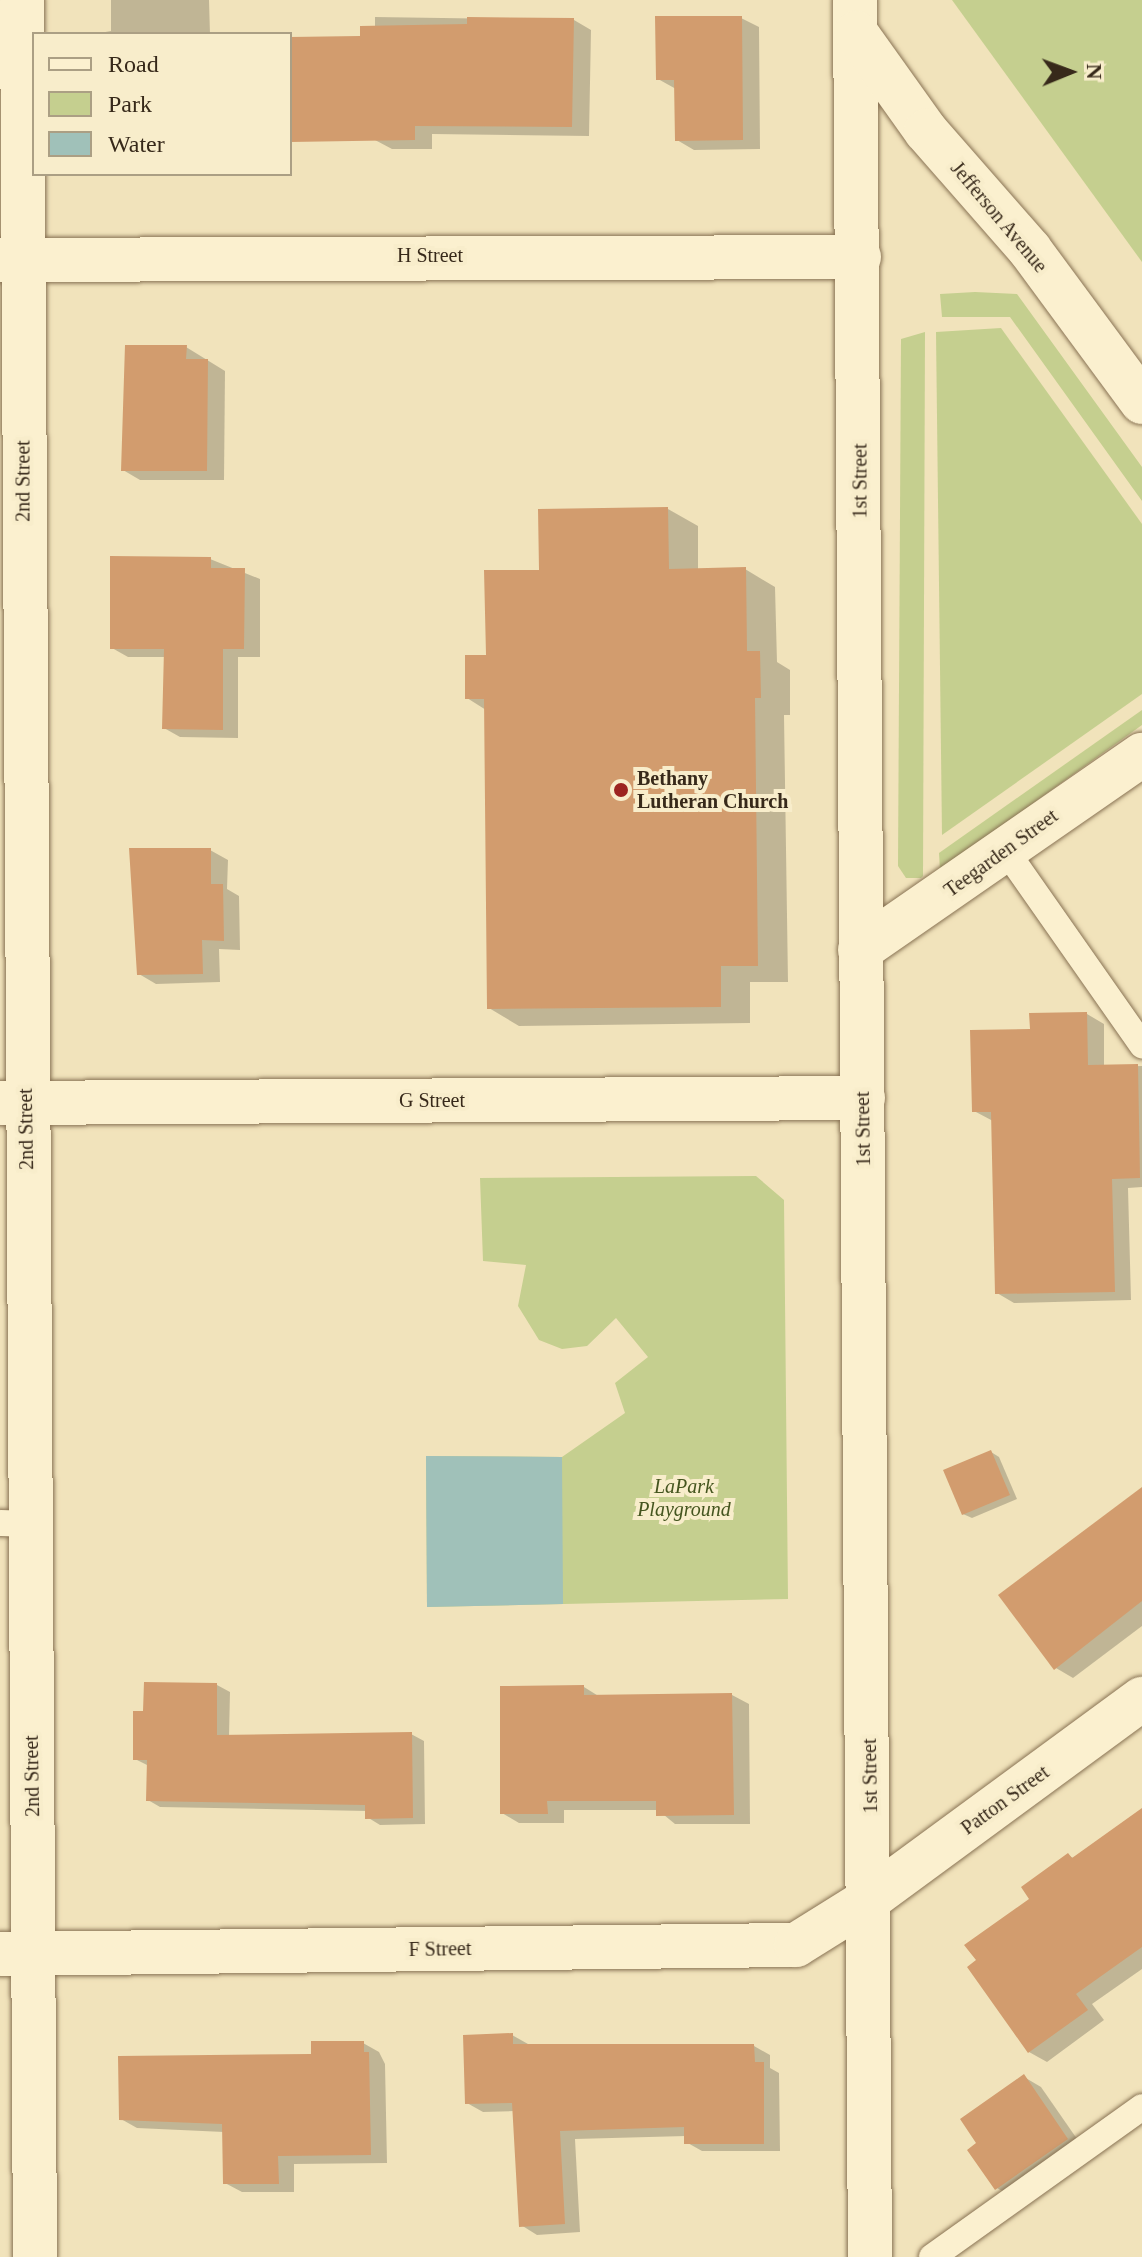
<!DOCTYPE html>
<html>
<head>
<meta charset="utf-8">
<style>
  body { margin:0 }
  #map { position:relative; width:1142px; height:2257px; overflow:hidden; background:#f1e3bb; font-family:"Times New Roman",serif }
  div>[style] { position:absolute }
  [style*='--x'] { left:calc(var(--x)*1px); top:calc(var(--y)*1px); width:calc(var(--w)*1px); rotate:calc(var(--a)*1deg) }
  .green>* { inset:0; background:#c5cf8f }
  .water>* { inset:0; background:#a0c1b9 }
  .shadow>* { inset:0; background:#0003 }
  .building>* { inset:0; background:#d29c6e }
  .roads { filter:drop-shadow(0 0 2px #897354) drop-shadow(0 0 2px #897354) }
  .lane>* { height:26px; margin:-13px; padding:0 13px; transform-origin:13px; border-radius:13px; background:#fbf0cf }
  .street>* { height:44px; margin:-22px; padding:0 22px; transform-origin:22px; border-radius:22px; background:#fbf0cf }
  .secondary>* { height:44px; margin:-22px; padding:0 22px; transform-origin:22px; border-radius:22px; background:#fbf0cf }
  .dots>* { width:22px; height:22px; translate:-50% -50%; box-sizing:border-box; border:4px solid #f8edcb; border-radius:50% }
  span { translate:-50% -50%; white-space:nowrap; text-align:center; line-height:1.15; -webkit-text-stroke:8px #f8edcb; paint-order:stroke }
  .street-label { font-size:20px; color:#37291a }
  .poi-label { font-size:20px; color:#37291a; font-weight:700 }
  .left { translate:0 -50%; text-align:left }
  .park-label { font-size:20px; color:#45551f; font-style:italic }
  .legend { position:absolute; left:32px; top:32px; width:260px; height:144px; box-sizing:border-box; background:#f8edcb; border:2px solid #ab9f84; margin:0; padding:10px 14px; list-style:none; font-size:24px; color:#37291a }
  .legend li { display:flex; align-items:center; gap:16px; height:40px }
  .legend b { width:40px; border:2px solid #ab9f84 }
  .north { position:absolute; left:1030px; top:32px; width:80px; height:80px; -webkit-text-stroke:6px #f8edcb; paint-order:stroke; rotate:89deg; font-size:22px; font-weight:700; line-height:32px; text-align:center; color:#37291a }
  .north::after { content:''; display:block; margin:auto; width:28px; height:36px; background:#37291a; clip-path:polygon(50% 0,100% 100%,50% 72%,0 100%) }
</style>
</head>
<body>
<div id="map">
  <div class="green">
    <i style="clip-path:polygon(952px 0,1142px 0,1142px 262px)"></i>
    <i style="clip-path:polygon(975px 292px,1017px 294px,1142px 467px,1142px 501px,1010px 317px,942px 317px,940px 294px)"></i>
    <i style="clip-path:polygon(1001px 328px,1142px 524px,1142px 694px,942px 835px,936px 332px)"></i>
    <i style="clip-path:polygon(925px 332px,923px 876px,921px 878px,906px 878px,898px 866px,901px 339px)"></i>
    <i style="clip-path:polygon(1142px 710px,1142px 725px,940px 870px,939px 853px)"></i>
    <i style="clip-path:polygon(756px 1176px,784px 1200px,788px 1599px,427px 1607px,426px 1456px,562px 1457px,625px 1413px,615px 1383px,648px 1357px,616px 1318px,587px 1346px,562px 1349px,539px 1340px,518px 1306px,526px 1265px,483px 1261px,480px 1178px)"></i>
  </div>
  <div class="water">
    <i style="clip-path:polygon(426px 1456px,562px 1457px,563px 1604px,427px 1607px)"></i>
  </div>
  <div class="shadow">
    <i style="clip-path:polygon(111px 0,209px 0,210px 34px,94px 34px,111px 31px)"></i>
    <i style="clip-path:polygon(375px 17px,574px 20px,591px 30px,589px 136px,432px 134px,432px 149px,392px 149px,375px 140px)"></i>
    <i style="clip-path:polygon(741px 18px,759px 27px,760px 149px,694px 150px,677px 140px,676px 89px,658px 79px)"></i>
    <i style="clip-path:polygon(186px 347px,225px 371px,224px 480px,140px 480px,123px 470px)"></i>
    <i style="clip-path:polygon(668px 509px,698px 526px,698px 570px,745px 569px,775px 587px,777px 662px,790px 670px,790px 715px,784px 715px,788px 982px,750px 982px,750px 1023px,519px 1026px,489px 1008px,486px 710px,467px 698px,541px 571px)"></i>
    <i style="clip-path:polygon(210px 559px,260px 579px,260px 657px,238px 657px,238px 738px,180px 737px,164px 728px,166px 657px,128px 657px,112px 648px)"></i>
    <i style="clip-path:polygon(210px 850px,228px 860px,227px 889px,239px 896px,240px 950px,219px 949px,220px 982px,156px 984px,139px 974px)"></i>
    <i style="clip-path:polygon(1087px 1014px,1104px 1024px,1104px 1067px,1142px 1066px,1142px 1187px,1128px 1188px,1131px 1300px,1014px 1303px,997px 1293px,993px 1121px,974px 1111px,1032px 1031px)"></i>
    <i style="clip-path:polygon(991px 1452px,999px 1457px,1017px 1499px,972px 1518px,963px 1514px)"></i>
    <i style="clip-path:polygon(1142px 1490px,1142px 1626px,1073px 1678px,1056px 1668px)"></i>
    <i style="clip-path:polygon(217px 1685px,230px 1692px,229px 1737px,411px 1734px,424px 1741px,425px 1824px,380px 1825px,367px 1817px,367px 1811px,160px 1807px,148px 1800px,149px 1766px,135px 1759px,145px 1713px)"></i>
    <i style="clip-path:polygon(584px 1687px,600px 1697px,732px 1695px,749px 1704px,750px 1824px,675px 1824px,658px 1810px,564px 1810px,564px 1823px,519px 1823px,502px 1813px)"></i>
    <i style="clip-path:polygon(1142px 1810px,1142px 1969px,1092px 2004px,1104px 2020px,1047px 2062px,1029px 2052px,1032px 1899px,1068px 1855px,1075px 1859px)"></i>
    <i style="clip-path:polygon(512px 2035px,528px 2044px,754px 2046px,770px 2055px,770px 2068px,779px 2073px,780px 2151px,702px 2151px,686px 2142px,686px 2136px,575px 2139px,580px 2232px,537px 2235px,521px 2225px,514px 2111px,483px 2112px,467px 2103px)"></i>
    <i style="clip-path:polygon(363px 2043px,379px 2052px,385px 2064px,387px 2163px,294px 2164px,294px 2192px,242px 2192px,225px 2183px,224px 2132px,137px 2128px,121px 2119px)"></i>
    <i style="clip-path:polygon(1024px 2077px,1041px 2087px,1084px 2149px,1014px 2198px,997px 2188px,979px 2144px)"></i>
  </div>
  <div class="building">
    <i style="clip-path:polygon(655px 16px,742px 16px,743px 140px,675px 141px,674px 80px,656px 80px)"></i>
    <i style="clip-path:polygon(467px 17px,574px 18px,572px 127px,415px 126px,415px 140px,290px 142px,290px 37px,360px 36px,360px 26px,467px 24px)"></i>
    <i style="clip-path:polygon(125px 345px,187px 345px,186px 359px,208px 359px,207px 471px,121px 471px)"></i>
    <i style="clip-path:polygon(668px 507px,669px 569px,746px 567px,747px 651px,760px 651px,761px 698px,755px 698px,758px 966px,721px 966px,721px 1007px,487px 1009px,484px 699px,465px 699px,465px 655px,486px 655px,484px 570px,539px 570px,538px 509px)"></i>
    <i style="clip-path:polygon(110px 556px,211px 557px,211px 568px,245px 568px,244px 649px,223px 649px,223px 730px,162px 729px,164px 649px,110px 649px)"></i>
    <i style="clip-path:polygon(129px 848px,211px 848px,211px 884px,223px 884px,224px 941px,202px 940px,203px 974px,137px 975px)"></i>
    <i style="clip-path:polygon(1087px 1012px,1088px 1065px,1138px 1064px,1140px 1178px,1112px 1179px,1115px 1292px,995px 1294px,991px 1112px,972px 1112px,970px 1030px,1030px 1029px,1029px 1013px)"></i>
    <i style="clip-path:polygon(991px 1450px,1010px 1495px,962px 1515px,943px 1470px)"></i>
    <i style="clip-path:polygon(1142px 1487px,1142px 1601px,1054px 1670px,998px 1595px)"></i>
    <i style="clip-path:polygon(144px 1682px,217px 1683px,217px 1735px,412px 1732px,413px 1818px,365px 1819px,365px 1805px,146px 1801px,147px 1760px,133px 1760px,133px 1711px,143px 1711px)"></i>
    <i style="clip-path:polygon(584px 1685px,584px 1695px,732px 1693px,734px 1815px,656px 1816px,656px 1801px,547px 1801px,548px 1814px,500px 1814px,500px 1686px)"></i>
    <i style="clip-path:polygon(1142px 1808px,1142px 1947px,1076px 1994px,1088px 2010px,1028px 2053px,967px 1967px,976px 1960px,964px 1945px,1029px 1899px,1021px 1887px,1068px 1853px,1072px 1858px)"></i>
    <i style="clip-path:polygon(513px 2033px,513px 2044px,754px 2044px,755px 2062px,764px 2062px,764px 2144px,684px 2144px,684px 2127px,560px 2131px,565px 2224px,519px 2227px,512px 2103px,465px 2104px,463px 2035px)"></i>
    <i style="clip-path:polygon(311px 2041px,364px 2041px,364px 2052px,369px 2052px,371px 2155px,278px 2156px,279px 2184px,223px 2184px,222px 2124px,119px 2120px,118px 2056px,311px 2054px)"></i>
    <i style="clip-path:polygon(1024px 2074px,1068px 2139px,995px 2190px,967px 2150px,976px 2143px,960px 2119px)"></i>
  </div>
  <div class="roads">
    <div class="lane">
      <i style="--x:1004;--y:848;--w:241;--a:55"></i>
      <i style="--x:0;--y:1523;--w:29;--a:2"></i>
      <i style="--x:932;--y:2257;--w:258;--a:-35.5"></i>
    </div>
    <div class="street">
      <i style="--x:22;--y:0;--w:2257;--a:89.67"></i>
      <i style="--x:0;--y:260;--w:859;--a:-0.2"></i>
      <i style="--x:860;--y:950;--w:343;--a:-34.7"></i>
      <i style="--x:0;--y:1103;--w:863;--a:-0.33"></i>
      <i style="--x:0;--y:1954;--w:796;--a:-0.65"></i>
      <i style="--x:796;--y:1945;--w:85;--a:-32"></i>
      <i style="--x:868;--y:1900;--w:340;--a:-36.3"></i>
    </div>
    <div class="secondary">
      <i style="--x:855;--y:0;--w:2257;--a:89.62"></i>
      <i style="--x:856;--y:33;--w:120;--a:54.5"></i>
      <i style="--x:926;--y:131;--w:158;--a:48.8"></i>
      <i style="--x:1030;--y:250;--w:189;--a:53.6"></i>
    </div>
  </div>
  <div class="dots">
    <i style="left:621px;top:790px;background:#9c2420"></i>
  </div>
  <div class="street-label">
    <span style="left:999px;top:217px;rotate:50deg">Jefferson Avenue</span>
    <span style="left:430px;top:255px">H Street</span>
    <span style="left:23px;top:481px;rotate:-90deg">2nd Street</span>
    <span style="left:860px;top:481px;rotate:-90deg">1st Street</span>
    <span style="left:1001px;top:853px;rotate:-36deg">Teegarden Street</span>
    <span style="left:432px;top:1100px">G Street</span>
    <span style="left:26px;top:1129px;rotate:-91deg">2nd Street</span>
    <span style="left:863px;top:1129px;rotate:-91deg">1st Street</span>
    <span style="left:32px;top:1776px;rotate:-91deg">2nd Street</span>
    <span style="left:870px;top:1776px;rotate:-91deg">1st Street</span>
    <span style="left:1005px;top:1800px;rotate:-36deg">Patton Street</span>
    <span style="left:440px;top:1949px;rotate:-1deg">F Street</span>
  </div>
  <div class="poi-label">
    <span class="left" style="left:637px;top:790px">Bethany<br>Lutheran Church</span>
  </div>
  <div class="park-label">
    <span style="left:684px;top:1498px">LaPark<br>Playground</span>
  </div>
  <ul class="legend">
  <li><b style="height:10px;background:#fbf0cf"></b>Road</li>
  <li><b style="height:22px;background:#c5cf8f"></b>Park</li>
  <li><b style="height:22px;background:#a0c1b9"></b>Water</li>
  </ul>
  <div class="north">N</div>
</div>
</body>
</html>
